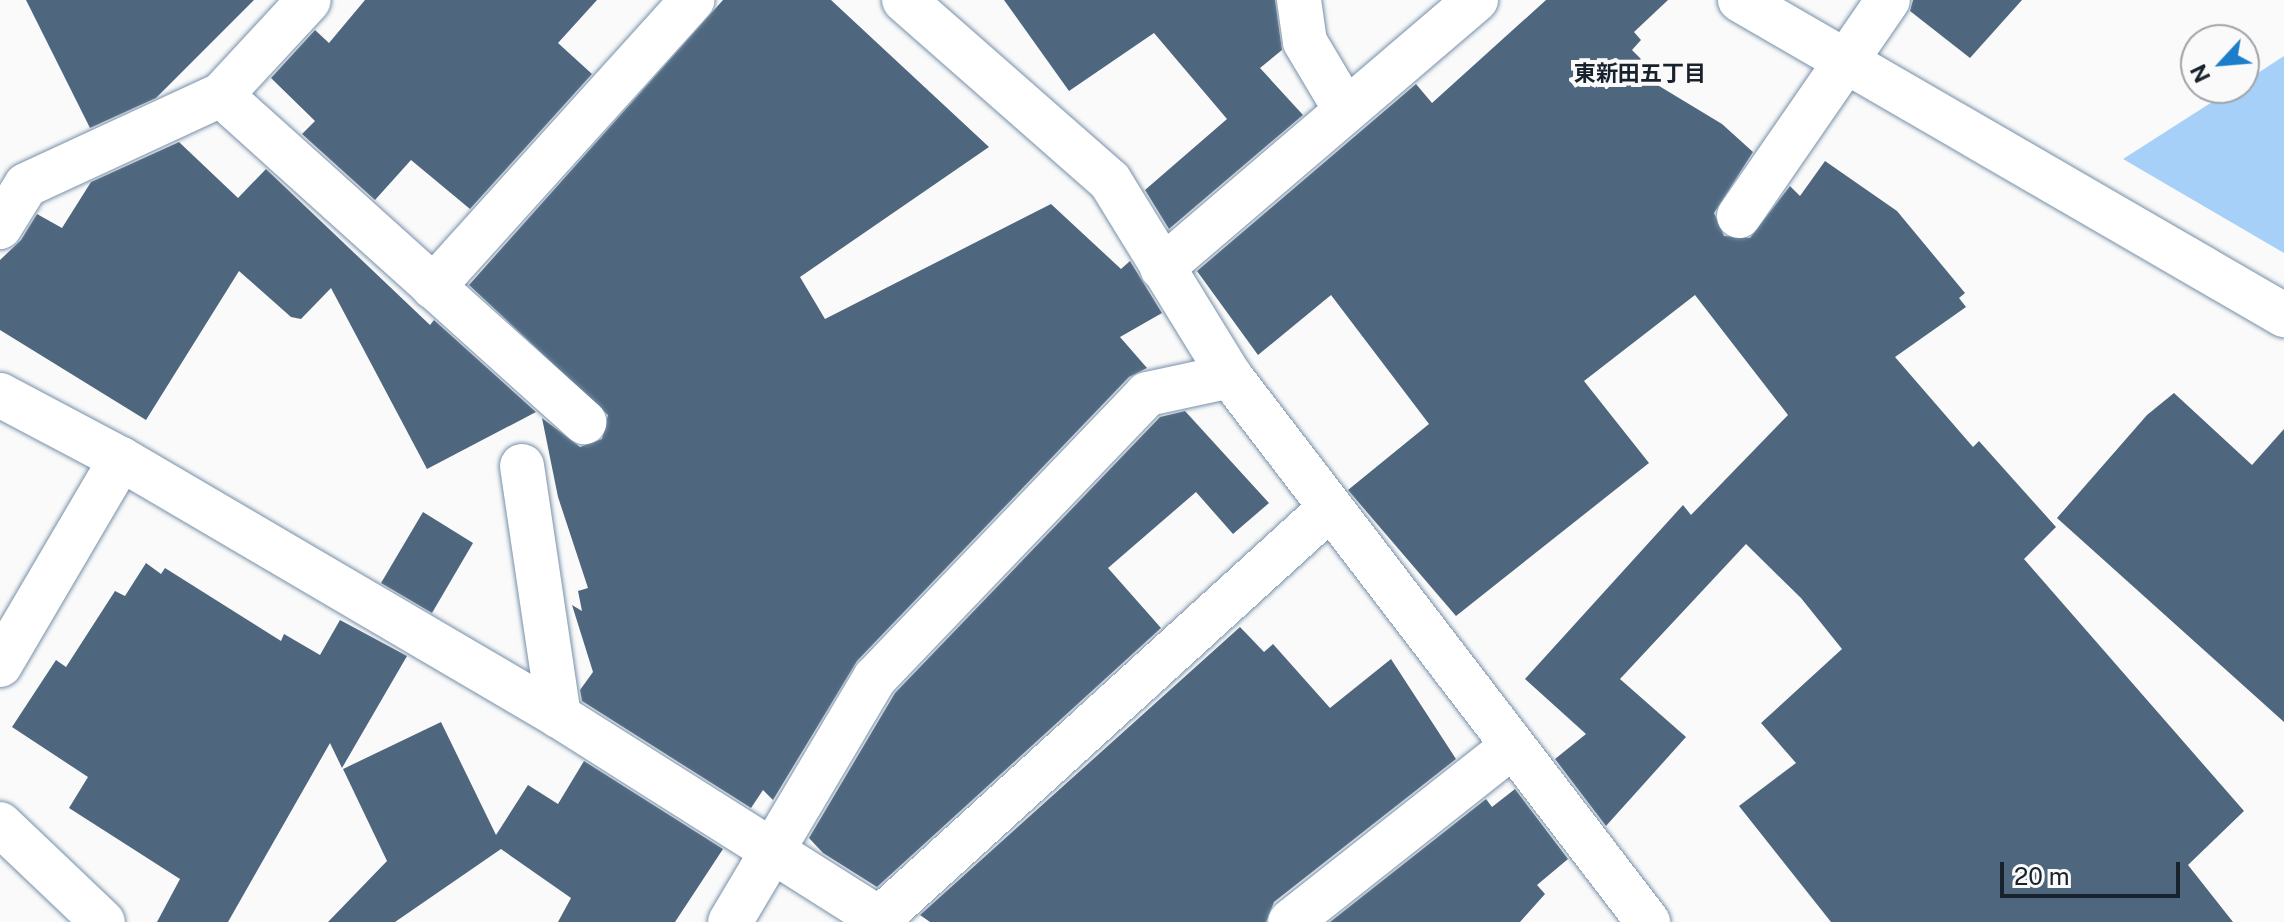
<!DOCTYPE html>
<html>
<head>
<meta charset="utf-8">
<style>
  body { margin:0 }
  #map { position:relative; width:2284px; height:922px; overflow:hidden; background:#fafafa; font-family:"Public Sans","Noto Sans JP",sans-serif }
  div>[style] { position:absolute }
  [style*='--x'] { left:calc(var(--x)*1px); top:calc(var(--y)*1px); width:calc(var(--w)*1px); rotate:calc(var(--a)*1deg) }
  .green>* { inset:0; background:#a7d0f8 }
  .building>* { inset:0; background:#4f677e }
  .roads { filter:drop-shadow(0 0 2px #7790a9) drop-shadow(0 0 2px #7790a9) }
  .minor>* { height:44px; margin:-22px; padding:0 22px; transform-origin:22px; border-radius:22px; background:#fff }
  .tertiary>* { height:44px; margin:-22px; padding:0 22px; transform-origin:22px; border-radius:22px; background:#fff }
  span { translate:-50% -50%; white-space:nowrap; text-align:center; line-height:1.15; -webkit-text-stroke:8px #fafafa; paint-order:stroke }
  .neighbourhood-label { font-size:22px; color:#18222c; font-weight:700 }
  .north { position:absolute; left:2180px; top:24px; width:80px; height:80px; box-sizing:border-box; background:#fafafa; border:2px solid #a0a4a8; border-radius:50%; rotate:244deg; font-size:22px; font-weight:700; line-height:32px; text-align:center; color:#18222c }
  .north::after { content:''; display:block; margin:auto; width:28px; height:36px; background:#1c7ec9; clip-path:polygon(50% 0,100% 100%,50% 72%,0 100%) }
  .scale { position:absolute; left:2000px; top:862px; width:180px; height:36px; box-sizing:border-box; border:4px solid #18222c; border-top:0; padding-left:10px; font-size:24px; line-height:28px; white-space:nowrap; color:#18222c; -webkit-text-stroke:6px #fafafa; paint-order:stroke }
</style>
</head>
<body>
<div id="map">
  <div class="green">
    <i style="clip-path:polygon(2284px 56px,2284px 253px,2123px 159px,2234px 88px,2244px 88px,2244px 82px)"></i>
  </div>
  <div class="building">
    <i style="clip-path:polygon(26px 0,254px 0,156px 98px,90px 128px)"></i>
    <i style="clip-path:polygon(365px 0,597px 0,558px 43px,592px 74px,470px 209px,411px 160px,375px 200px,302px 134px,315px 121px,271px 78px,315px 30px,329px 43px)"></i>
    <i style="clip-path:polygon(723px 0,831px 0,989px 147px,800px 277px,825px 319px,1051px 204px,1121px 269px,1130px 261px,1162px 313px,1120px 337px,1147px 368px,1129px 377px,857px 661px,773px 800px,763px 790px,751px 808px,582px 701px,580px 690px,593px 672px,572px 605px,582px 611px,578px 591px,588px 588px,558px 497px,542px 418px,580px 447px,602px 439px,608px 415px,469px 285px)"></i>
    <i style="clip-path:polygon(1004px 0,1275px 0,1282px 50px,1260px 68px,1303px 115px,1169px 229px,1145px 190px,1227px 119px,1154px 33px,1069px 91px)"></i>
    <i style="clip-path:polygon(1546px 0,1668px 0,1634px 32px,1641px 40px,1632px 50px,1641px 59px,1631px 69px,1722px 124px,1753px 152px,1714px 213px,1724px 236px,1750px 238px,1790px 186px,1800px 196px,1825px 161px,1897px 211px,1965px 293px,1959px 298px,1966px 307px,1895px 357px,1973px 447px,1979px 441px,2056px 527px,2024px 559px,2244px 811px,2188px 865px,2233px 922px,1831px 922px,1739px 806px,1796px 763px,1761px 723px,1842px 649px,1801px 598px,1746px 544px,1620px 679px,1686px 737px,1606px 826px,1555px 759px,1586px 734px,1525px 679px,1683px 505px,1691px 515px,1788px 415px,1695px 295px,1584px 381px,1649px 463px,1456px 616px,1348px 490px,1429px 424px,1331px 295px,1258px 355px,1197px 271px,1416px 84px,1432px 103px)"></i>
    <i style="clip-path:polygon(1913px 0,2022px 0,1970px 58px,1910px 11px)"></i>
    <i style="clip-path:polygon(179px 142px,238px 198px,266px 169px,430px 325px,434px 320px,536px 412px,427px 469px,331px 288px,301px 319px,291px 317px,239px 271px,146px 420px,0 330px,0 260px,21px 240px,37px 214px,62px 228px,91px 182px)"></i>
    <i style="clip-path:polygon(2174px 393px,2252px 465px,2284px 429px,2284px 722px,2057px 518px,2147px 415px)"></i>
    <i style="clip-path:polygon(1185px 411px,1269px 503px,1233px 534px,1196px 492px,1108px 568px,1161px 628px,877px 887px,823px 853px,809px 838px,895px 693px,1160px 417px)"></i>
    <i style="clip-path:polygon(423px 512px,473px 543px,432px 613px,381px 583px)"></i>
    <i style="clip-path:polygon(146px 563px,161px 574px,165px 568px,281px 641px,284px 634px,320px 655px,340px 620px,407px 656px,342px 768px,330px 743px,228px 922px,157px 922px,180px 879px,69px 808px,88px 777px,12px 727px,56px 660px,66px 667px,115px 591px,125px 596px)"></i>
    <i style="clip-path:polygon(1240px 627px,1264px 652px,1273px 644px,1330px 708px,1391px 659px,1456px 759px,1274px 902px,1266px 922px,930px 922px,920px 915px)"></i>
    <i style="clip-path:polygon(441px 722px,496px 835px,528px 785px,558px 804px,584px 761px,723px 849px,675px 922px,558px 922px,571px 898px,501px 849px,395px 922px,328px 922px,387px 861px,343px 769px)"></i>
    <i style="clip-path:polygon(1515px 789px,1568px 859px,1537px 885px,1545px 894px,1520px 922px,1330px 922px,1486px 799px,1492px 807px)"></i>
  </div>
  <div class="roads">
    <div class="minor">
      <i style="--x:904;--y:0;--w:274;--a:41.3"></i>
      <i style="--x:1110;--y:181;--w:229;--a:58.4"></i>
      <i style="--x:1230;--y:376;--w:688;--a:52.56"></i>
      <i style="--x:1299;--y:0;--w:42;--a:81.9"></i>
      <i style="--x:1305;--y:42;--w:78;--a:59.2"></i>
      <i style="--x:221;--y:95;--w:489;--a:42"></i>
      <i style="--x:1739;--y:216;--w:262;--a:-55.4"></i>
      <i style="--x:0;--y:227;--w:49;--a:-58.2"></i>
      <i style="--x:26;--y:185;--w:215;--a:-24.8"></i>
      <i style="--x:221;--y:95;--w:129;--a:-47.2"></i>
      <i style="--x:1162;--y:268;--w:413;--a:-40.5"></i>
      <i style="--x:433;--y:287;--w:387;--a:-47.9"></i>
      <i style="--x:0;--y:395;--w:137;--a:27.9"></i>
      <i style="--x:522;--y:466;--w:253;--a:81.6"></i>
      <i style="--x:0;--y:665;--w:239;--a:-59.6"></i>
      <i style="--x:121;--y:459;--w:508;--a:30.4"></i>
      <i style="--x:559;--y:716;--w:386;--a:32.3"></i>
      <i style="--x:0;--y:824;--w:142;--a:43.6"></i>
      <i style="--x:881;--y:917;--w:607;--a:-42.33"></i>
      <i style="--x:730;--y:922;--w:284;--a:-59.3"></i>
      <i style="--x:875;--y:678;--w:393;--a:-46.2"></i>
      <i style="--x:1147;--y:394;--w:85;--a:-12.2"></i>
      <i style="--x:1290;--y:922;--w:280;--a:-38.3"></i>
    </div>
    <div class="tertiary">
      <i style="--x:1740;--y:0;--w:629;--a:30.07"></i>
    </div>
  </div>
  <div class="neighbourhood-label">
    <span style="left:1640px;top:74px">東新田五丁目</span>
  </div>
  <div class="north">N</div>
  <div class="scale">20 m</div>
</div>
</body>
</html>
